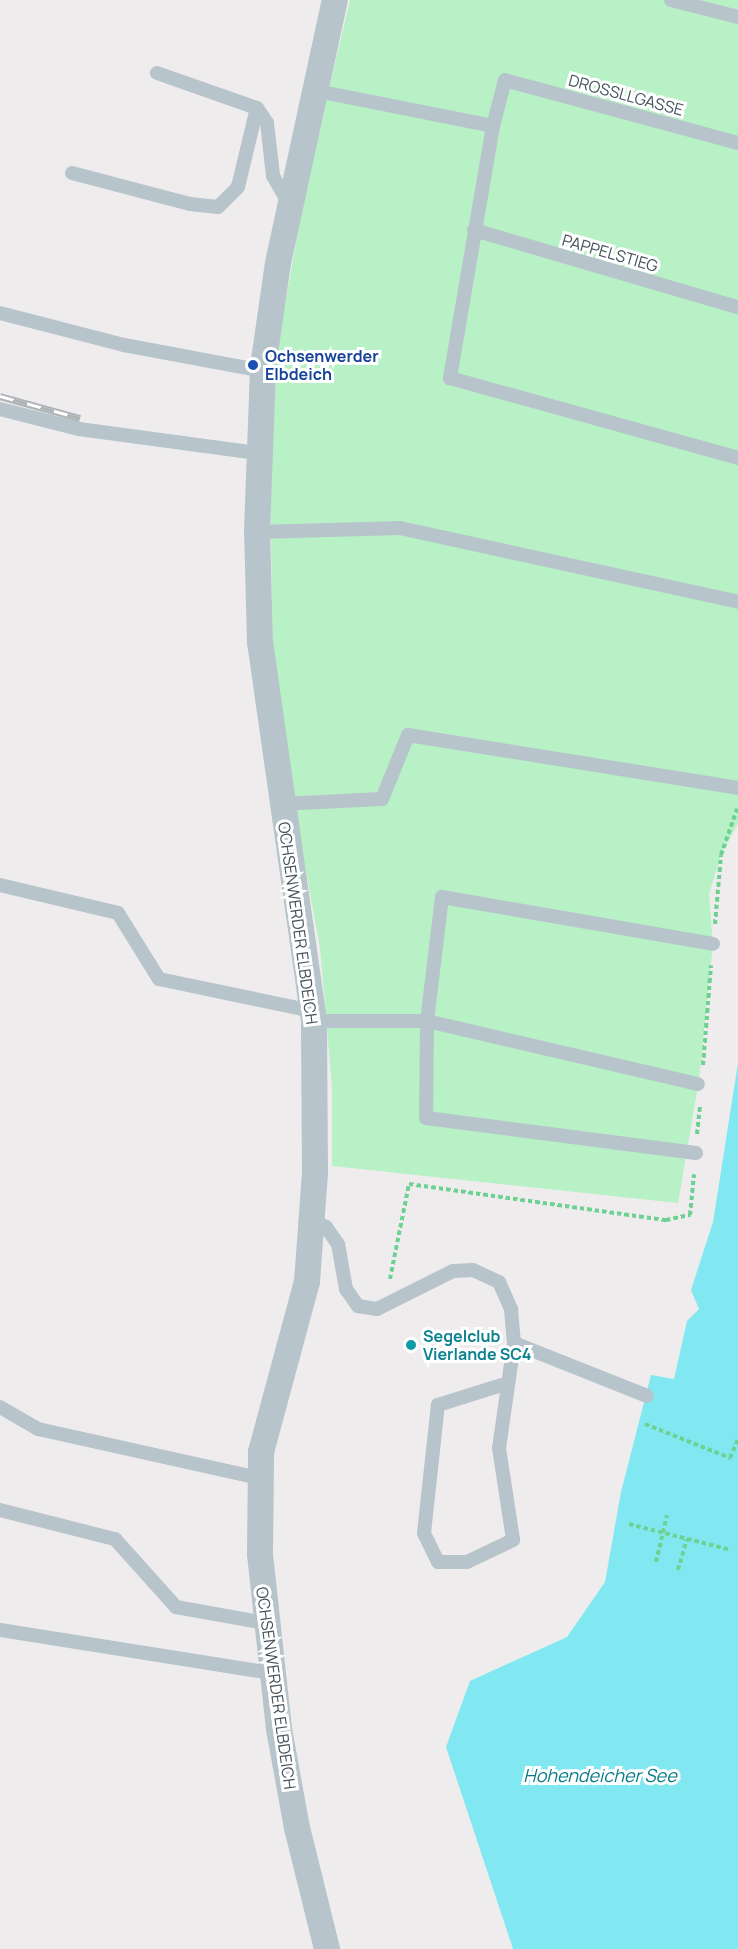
<!DOCTYPE html>
<html>
<head>
<meta charset="utf-8">
<style>
  body { margin:0 }
  #map { position:relative; width:738px; height:1949px; overflow:hidden; background:#efeced; font-family:Manrope,sans-serif }
  div>[style] { position:absolute }
  [style*='--x'] { left:calc(var(--x)*1px); top:calc(var(--y)*1px); width:calc(var(--w)*1px); rotate:calc(var(--a)*1deg) }
  .green>* { inset:0; background:#b7f1c5 }
  .water>* { inset:0; background:#81e8f1 }
  .path>* { height:4px; margin-top:-2px; transform-origin:0; background:repeating-linear-gradient(90deg,#6dd192 0 4.5px,transparent 0 7.5px) }
  .lane>* { height:14px; margin:-7px; padding:0 7px; transform-origin:7px; border-radius:7px; background:#b7c4cb }
  .street>* { height:26px; margin:-13px; padding:0 13px; transform-origin:13px; border-radius:13px; background:#b7c4cb }
  .rail>* { height:7px; margin-top:-3.5px; transform-origin:0; background:repeating-linear-gradient(90deg,#fff 0 14px,#aeb3b7 0 28px); box-sizing:border-box; border-block:2px solid #aeb3b7 }
  .dots>* { width:16px; height:16px; translate:-50% -50%; box-sizing:border-box; border:3px solid #fff; border-radius:50% }
  span { translate:-50% -50%; white-space:nowrap; text-align:center; line-height:1.15; -webkit-text-stroke:6px #fff; paint-order:stroke }
  .street-label { font-size:16px; color:#44535b }
  .transit-label { font-size:16px; color:#164399; font-weight:700 }
  .left { translate:0 -50%; text-align:left }
  .culture-label { font-size:16px; color:#0d838f; font-weight:700 }
  .water-label { font-size:18px; color:#077d87; font-style:italic }
</style>
</head>
<body>
<div id="map">
  <div class="green">
    <i style="clip-path:polygon(350px 0,738px 0,738px 823px,721px 855px,709px 894px,713px 944px,699px 1080px,678px 1203px,332px 1166px,332px 1087px,320px 948px,287px 768px,273px 652px,270px 491px,277px 350px,306px 186px)"></i>
  </div>
  <div class="water">
    <i style="clip-path:polygon(738px 1063px,738px 1949px,513px 1949px,446px 1747px,470px 1681px,567px 1637px,605px 1582px,621px 1492px,651px 1375px,674px 1379px,687px 1321px,699px 1309px,691px 1290px,713px 1222px)"></i>
  </div>
  <div class="path">
    <i style="--x:715;--y:924;--w:69;--a:-85"></i>
    <i style="--x:721;--y:855;--w:49;--a:-70.8"></i>
    <i style="--x:703;--y:1065;--w:100;--a:-85.4"></i>
    <i style="--x:697;--y:1134;--w:29;--a:-84"></i>
    <i style="--x:390;--y:1279;--w:97;--a:-78.7"></i>
    <i style="--x:409;--y:1184;--w:260;--a:8"></i>
    <i style="--x:666;--y:1220;--w:25;--a:-12"></i>
    <i style="--x:690;--y:1215;--w:41;--a:-84.4"></i>
    <i style="--x:645;--y:1424;--w:92;--a:21.8"></i>
    <i style="--x:730;--y:1458;--w:21;--a:-67"></i>
    <i style="--x:629;--y:1524;--w:105;--a:14.3"></i>
    <i style="--x:656;--y:1562;--w:48;--a:-76.8"></i>
    <i style="--x:678;--y:1570;--w:32;--a:-74"></i>
  </div>
  <div class="lane">
    <i style="--x:671;--y:0;--w:69;--a:14.2"></i>
    <i style="--x:157;--y:73;--w:106;--a:19.3"></i>
    <i style="--x:257;--y:108;--w:18;--a:56"></i>
    <i style="--x:267;--y:123;--w:53;--a:83.5"></i>
    <i style="--x:273;--y:176;--w:32;--a:60"></i>
    <i style="--x:317;--y:91;--w:179;--a:11.2"></i>
    <i style="--x:738;--y:143;--w:241;--a:-164.9"></i>
    <i style="--x:505;--y:80;--w:48;--a:104.6"></i>
    <i style="--x:493;--y:126;--w:256;--a:99.7"></i>
    <i style="--x:450;--y:378;--w:299;--a:15.5"></i>
    <i style="--x:72;--y:173;--w:122;--a:14.7"></i>
    <i style="--x:190;--y:204;--w:28;--a:6"></i>
    <i style="--x:218;--y:207;--w:28;--a:-45"></i>
    <i style="--x:238;--y:187;--w:81;--a:-76.5"></i>
    <i style="--x:474;--y:230;--w:275;--a:16.3"></i>
    <i style="--x:0;--y:313;--w:128;--a:14.5"></i>
    <i style="--x:124;--y:345;--w:141;--a:10.6"></i>
    <i style="--x:0;--y:409;--w:81;--a:14.2"></i>
    <i style="--x:79;--y:429;--w:180;--a:7.7"></i>
    <i style="--x:257;--y:532;--w:143;--a:-1.6"></i>
    <i style="--x:400;--y:528;--w:346;--a:12.3"></i>
    <i style="--x:280;--y:804;--w:102;--a:-2.8"></i>
    <i style="--x:382;--y:799;--w:69;--a:-67.9"></i>
    <i style="--x:408;--y:735;--w:334;--a:9.1"></i>
    <i style="--x:0;--y:885;--w:121;--a:13.3"></i>
    <i style="--x:118;--y:913;--w:78;--a:58.2"></i>
    <i style="--x:159;--y:979;--w:156;--a:11.8"></i>
    <i style="--x:314;--y:1021;--w:113;--a:0"></i>
    <i style="--x:427;--y:1021;--w:278;--a:13.1"></i>
    <i style="--x:696;--y:1153;--w:272;--a:-172.6"></i>
    <i style="--x:426;--y:1118;--w:97;--a:-89.4"></i>
    <i style="--x:427;--y:1021;--w:125;--a:-83.1"></i>
    <i style="--x:442;--y:897;--w:275;--a:9.8"></i>
    <i style="--x:312;--y:1220;--w:16;--a:27"></i>
    <i style="--x:326;--y:1227;--w:21;--a:55"></i>
    <i style="--x:338;--y:1244;--w:46;--a:79.9"></i>
    <i style="--x:346;--y:1289;--w:21;--a:55"></i>
    <i style="--x:358;--y:1306;--w:19;--a:9"></i>
    <i style="--x:377;--y:1309;--w:85;--a:-26.6"></i>
    <i style="--x:453;--y:1271;--w:20;--a:-3"></i>
    <i style="--x:473;--y:1270;--w:29;--a:25"></i>
    <i style="--x:499;--y:1282;--w:30;--a:66"></i>
    <i style="--x:511;--y:1309;--w:34;--a:85"></i>
    <i style="--x:514;--y:1343;--w:106;--a:98.1"></i>
    <i style="--x:499;--y:1448;--w:93;--a:81.3"></i>
    <i style="--x:513;--y:1540;--w:51;--a:154.4"></i>
    <i style="--x:467;--y:1562;--w:29;--a:180"></i>
    <i style="--x:438;--y:1562;--w:32;--a:-116"></i>
    <i style="--x:424;--y:1533;--w:129;--a:-83.8"></i>
    <i style="--x:438;--y:1405;--w:73;--a:-17.4"></i>
    <i style="--x:514;--y:1343;--w:143;--a:21.7"></i>
    <i style="--x:0;--y:1407;--w:44;--a:30.1"></i>
    <i style="--x:38;--y:1429;--w:226;--a:12.5"></i>
    <i style="--x:0;--y:1510;--w:119;--a:14.2"></i>
    <i style="--x:115;--y:1539;--w:91;--a:48.1"></i>
    <i style="--x:176;--y:1607;--w:90;--a:10.2"></i>
    <i style="--x:0;--y:1630;--w:274;--a:9"></i>
  </div>
  <div class="street">
    <i style="--x:327;--y:1949;--w:125;--a:-103.9"></i>
    <i style="--x:297;--y:1828;--w:101;--a:-100.3"></i>
    <i style="--x:279;--y:1729;--w:176;--a:-96.2"></i>
    <i style="--x:260;--y:1554;--w:102;--a:-89.4"></i>
    <i style="--x:261;--y:1452;--w:176;--a:-74.9"></i>
    <i style="--x:307;--y:1282;--w:110;--a:-85.8"></i>
    <i style="--x:315;--y:1172;--w:151;--a:-90.4"></i>
    <i style="--x:314;--y:1021;--w:382;--a:-98.1"></i>
    <i style="--x:260;--y:643;--w:111;--a:-91.5"></i>
    <i style="--x:257;--y:532;--w:165;--a:-87.9"></i>
    <i style="--x:263;--y:367;--w:105;--a:-81.8"></i>
    <i style="--x:278;--y:263;--w:269;--a:-77.8"></i>
  </div>
  <div class="rail">
    <i style="--x:0;--y:396;--w:83;--a:15.4"></i>
  </div>
  <div class="dots">
    <i style="left:253px;top:365px;background:#1a4fb4"></i>
    <i style="left:411px;top:1345px;background:#0f9aa8"></i>
  </div>
  <div class="street-label">
    <span style="left:626px;top:95px;rotate:15deg">DROSSLLGASSE</span>
    <span style="left:610px;top:253px;rotate:16deg">PAPPELSTIEG</span>
    <span style="left:298px;top:923px;rotate:82deg">OCHSENWERDER ELBDEICH</span>
    <span style="left:276px;top:1688px;rotate:82deg">OCHSENWERDER ELBDEICH</span>
  </div>
  <div class="transit-label">
    <span class="left" style="left:265px;top:365px">Ochsenwerder<br>Elbdeich</span>
  </div>
  <div class="culture-label">
    <span class="left" style="left:423px;top:1345px">Segelclub<br>Vierlande SC4</span>
  </div>
  <div class="water-label">
    <span style="left:600px;top:1775px">Hohendeicher See</span>
  </div>
</div>
</body>
</html>
